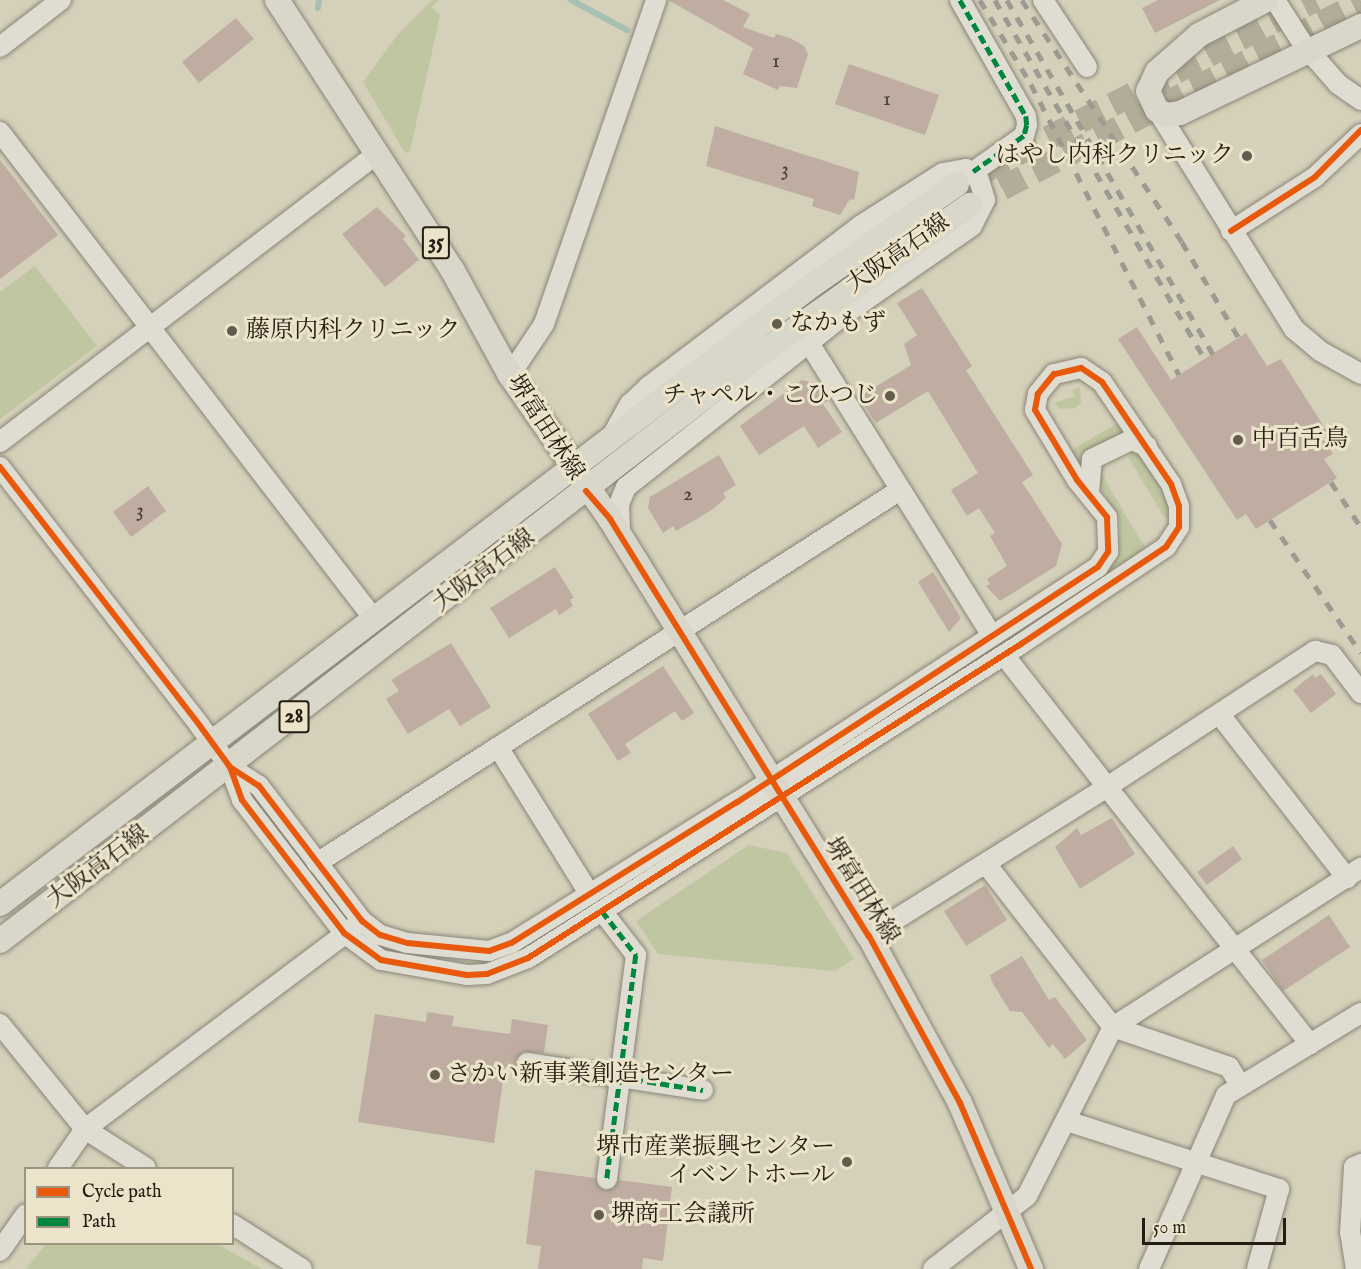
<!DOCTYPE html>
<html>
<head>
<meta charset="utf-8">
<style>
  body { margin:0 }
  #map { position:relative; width:1361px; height:1269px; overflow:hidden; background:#d5d0ba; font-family:"IM FELL English","Noto Serif JP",serif }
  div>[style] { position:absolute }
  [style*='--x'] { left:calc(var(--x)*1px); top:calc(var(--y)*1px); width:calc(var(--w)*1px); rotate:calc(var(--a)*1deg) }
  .green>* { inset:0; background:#c0c6a1 }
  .stream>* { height:6px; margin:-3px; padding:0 3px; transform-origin:3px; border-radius:3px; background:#a8bfb4 }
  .building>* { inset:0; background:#beada0 }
  .major-tunnel>* { height:24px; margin-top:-12px; transform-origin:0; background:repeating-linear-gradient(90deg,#b2ac98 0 24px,transparent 0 36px) }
  .roads { filter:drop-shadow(0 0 2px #898578) drop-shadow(0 0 2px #898578) }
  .minor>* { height:20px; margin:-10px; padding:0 10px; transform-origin:10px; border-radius:10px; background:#dfdcd1 }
  .major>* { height:24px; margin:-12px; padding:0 12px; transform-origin:12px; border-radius:12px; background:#d9d6ca }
  .rail>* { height:4.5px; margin-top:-2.25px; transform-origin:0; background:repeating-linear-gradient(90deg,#9d9a91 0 10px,transparent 0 20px) }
  .quiet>* { height:4.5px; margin-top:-2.25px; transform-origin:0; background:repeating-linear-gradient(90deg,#00873e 0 9px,transparent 0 13.5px) }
  .cycleway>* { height:6px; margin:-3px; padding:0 3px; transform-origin:3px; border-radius:3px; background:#e8590c }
  .dots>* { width:16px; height:16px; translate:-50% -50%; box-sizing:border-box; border:3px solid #ebe4cb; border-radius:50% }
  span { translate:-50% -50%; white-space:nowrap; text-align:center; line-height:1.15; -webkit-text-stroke:6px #ebe4cb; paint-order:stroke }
  .number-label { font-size:21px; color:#4b4036 }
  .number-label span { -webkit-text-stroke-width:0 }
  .shield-label span { padding:2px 4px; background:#ebe4cb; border:2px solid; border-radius:4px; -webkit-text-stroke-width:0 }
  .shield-label { font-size:22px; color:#251c12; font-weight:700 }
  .poi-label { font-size:24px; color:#251c12 }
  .right { translate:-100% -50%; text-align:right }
  .left { translate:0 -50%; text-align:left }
  .street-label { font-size:24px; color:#251c12 }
  .legend { position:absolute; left:24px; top:1167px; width:210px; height:78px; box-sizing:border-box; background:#ebe4cb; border:2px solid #9c9481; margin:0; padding:8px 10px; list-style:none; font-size:18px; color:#251c12 }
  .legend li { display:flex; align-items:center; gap:12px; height:30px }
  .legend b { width:30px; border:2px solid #9c9481 }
  .scale { position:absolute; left:1142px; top:1218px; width:144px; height:27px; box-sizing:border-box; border:3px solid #251c12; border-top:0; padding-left:8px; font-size:18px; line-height:21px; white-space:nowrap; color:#251c12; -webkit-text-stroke:4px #ebe4cb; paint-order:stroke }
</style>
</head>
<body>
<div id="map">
  <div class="green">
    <i style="clip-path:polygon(432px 0,439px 0,432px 7px,440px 16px,410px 151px,405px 153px,363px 82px,399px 33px)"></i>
    <i style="clip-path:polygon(35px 266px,97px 346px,0 419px,0 292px)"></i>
    <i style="clip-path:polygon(1080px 387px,1081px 403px,1075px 408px,1060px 409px,1054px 403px,1075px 396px,1072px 390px)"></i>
    <i style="clip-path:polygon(1118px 423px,1124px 434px,1080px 472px,1068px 452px)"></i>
    <i style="clip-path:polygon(1136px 450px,1143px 452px,1167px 498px,1169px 516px,1164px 517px,1128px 457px)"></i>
    <i style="clip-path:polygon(1104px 461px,1101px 473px,1144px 546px,1151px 549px,1079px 598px,1076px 593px,1104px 574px,1119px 553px,1120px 520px,1093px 475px)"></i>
    <i style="clip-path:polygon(749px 845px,787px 853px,854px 959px,835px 971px,658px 954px,636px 921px)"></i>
    <i style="clip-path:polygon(46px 1244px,217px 1244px,262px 1269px,26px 1269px)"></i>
  </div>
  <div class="stream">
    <i style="--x:571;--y:0;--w:64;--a:28.2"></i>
    <i style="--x:318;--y:8;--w:8;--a:-83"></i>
  </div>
  <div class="building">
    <i style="clip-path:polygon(668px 0,723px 0,750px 14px,743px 27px,774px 38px,776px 34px,790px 38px,804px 46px,808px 54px,797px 88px,780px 86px,778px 90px,743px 74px,753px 48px)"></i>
    <i style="clip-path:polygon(1158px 0,1220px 0,1155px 33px,1142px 8px)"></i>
    <i style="clip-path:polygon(236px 18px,254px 39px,199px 83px,182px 62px)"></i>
    <i style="clip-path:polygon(849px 64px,939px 95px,925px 135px,835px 104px)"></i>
    <i style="clip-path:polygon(715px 126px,859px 172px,854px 200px,850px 199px,840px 215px,812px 206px,814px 199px,706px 166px)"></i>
    <i style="clip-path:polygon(0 160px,58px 235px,0 279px)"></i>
    <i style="clip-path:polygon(377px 207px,406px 236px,403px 239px,419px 260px,385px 287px,342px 234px)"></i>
    <i style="clip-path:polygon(922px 288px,972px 366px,966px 370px,1033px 475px,1022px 482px,1062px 544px,1056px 566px,1000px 601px,986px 586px,990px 584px,987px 579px,1007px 566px,990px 536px,995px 533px,979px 508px,967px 516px,951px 490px,978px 473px,928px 391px,876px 423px,859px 397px,911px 365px,904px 344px,917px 335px,897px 303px)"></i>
    <i style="clip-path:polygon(1137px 327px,1171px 380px,1246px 333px,1267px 366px,1281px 359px,1328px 433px,1322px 437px,1333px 454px,1324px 459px,1337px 478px,1256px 529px,1246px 514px,1237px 520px,1118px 339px)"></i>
    <i style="clip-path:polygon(802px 380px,819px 384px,829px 400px,823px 404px,842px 432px,818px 448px,804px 426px,759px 455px,740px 426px)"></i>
    <i style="clip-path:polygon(719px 455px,736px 485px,723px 493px,726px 498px,710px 511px,676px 531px,673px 526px,663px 533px,648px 508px,650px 497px)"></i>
    <i style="clip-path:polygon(148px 486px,166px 511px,131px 537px,113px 512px)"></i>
    <i style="clip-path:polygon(555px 567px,574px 598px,570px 600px,573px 606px,559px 615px,556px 609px,509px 638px,490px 608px)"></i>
    <i style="clip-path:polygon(933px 572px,961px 618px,949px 632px,918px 582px)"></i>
    <i style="clip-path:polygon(451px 643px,491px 707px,460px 726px,449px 709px,408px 734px,386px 699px,399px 691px,391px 680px)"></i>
    <i style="clip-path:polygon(663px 666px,694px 713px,682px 721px,675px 711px,625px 744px,631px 753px,618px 761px,588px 714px)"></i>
    <i style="clip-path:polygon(1313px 674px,1315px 678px,1321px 674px,1336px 694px,1311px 713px,1293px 690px)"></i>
    <i style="clip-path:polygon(1112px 818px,1135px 854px,1080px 889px,1055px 847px,1077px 828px,1081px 835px)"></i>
    <i style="clip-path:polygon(1233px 846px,1242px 859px,1207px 885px,1197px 872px)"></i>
    <i style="clip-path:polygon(985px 885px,1007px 920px,966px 946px,944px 911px)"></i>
    <i style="clip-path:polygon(1329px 915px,1350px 947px,1283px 991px,1262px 960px)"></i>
    <i style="clip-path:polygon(1022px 956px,1049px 1000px,1055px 997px,1087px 1040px,1065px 1059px,1053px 1044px,1049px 1048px,1022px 1012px,1010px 1011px,992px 982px,990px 975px)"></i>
    <i style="clip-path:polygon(427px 1012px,454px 1016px,452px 1026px,510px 1034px,512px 1019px,548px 1025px,544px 1053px,523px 1052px,515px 1061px,517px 1069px,505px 1067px,494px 1143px,358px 1122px,375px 1014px,426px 1022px)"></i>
    <i style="clip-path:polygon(535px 1170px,595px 1178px,606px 1191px,619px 1180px,672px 1187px,663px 1261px,643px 1258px,642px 1269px,538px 1269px,541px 1246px,526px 1244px)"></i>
  </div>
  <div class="major-tunnel">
    <i style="--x:984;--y:171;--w:373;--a:-27.3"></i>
    <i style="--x:970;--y:205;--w:441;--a:-27.4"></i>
  </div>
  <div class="roads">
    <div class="minor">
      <i style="--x:960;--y:0;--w:133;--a:60.4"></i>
      <i style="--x:1026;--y:116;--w:9;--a:84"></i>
      <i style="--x:1027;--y:125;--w:11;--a:105"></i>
      <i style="--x:1024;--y:136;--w:62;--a:144.8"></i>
      <i style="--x:1043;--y:0;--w:80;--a:56.7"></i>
      <i style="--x:1275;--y:0;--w:52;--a:57.5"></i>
      <i style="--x:1303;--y:44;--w:53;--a:48.8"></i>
      <i style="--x:1338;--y:84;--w:28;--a:35"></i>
      <i style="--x:0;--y:47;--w:77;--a:-37.6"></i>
      <i style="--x:1154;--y:105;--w:264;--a:58"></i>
      <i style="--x:1294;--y:329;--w:34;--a:40"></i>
      <i style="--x:1320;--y:351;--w:47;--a:29.3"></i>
      <i style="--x:0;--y:132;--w:614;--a:52.48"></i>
      <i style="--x:1231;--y:231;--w:100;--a:-32.7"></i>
      <i style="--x:1315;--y:177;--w:63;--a:-43.1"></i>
      <i style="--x:809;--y:343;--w:345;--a:58"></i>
      <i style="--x:510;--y:375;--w:61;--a:-56.3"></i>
      <i style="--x:544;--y:324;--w:343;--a:-70.9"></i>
      <i style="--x:612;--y:436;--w:37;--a:-61"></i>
      <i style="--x:630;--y:404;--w:25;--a:-43"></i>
      <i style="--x:648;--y:387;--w:266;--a:-37.2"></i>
      <i style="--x:860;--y:226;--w:98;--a:-32.6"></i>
      <i style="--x:943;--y:173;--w:23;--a:-10"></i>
      <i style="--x:966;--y:169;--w:17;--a:40"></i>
      <i style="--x:979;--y:180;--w:21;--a:73"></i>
      <i style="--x:985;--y:200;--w:29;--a:117"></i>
      <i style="--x:972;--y:226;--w:156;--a:145.2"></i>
      <i style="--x:844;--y:315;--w:278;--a:141.7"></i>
      <i style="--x:626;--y:487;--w:18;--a:112"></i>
      <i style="--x:619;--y:504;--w:31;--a:88"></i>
      <i style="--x:0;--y:442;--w:476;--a:-37.4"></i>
      <i style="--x:0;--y:467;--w:327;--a:52.3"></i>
      <i style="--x:200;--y:726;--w:51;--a:53.8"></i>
      <i style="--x:230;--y:767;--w:35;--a:70"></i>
      <i style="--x:242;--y:800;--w:168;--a:52.5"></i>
      <i style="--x:344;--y:933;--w:46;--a:36.1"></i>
      <i style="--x:381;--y:960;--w:87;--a:9.9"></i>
      <i style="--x:467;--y:975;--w:20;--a:-3"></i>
      <i style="--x:487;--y:974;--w:44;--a:-21.3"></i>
      <i style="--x:528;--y:958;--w:585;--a:-32.49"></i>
      <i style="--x:1021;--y:644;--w:174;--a:-33.8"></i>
      <i style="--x:1166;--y:547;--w:24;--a:-57"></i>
      <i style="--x:1179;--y:527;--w:21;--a:-90"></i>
      <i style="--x:1179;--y:506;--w:23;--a:-110"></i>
      <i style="--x:1171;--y:484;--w:123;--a:-124.1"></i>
      <i style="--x:1102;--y:382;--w:25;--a:-146"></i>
      <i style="--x:1081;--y:368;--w:28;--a:167"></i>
      <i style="--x:1054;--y:374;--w:26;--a:129"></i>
      <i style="--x:1038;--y:394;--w:16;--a:101"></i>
      <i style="--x:1035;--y:410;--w:82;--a:59"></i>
      <i style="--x:1077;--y:480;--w:48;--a:51"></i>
      <i style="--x:1107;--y:517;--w:35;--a:88"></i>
      <i style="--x:1108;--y:552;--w:18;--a:124"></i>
      <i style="--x:1098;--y:567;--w:431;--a:146.9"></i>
      <i style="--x:737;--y:802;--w:266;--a:148"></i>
      <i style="--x:511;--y:943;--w:23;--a:160"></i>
      <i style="--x:489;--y:951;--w:82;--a:-174.4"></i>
      <i style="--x:407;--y:943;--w:28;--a:-163"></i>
      <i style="--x:380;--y:935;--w:23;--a:-142"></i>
      <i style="--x:362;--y:921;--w:170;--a:-127.3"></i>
      <i style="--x:259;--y:786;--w:35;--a:-147"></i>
      <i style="--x:1089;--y:493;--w:34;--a:-85"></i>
      <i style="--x:1092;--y:459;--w:43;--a:-26"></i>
      <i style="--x:1131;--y:440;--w:17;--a:21"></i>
      <i style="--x:1004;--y:655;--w:167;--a:52"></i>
      <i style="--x:1107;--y:787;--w:249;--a:-33.2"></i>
      <i style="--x:1315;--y:651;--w:17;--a:13"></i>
      <i style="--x:1332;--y:655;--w:48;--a:52.7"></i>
      <i style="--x:1220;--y:715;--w:207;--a:52.1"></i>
      <i style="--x:498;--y:747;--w:172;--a:58.1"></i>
      <i style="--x:317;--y:863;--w:692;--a:-32.61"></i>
      <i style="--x:986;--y:864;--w:207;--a:52.1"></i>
      <i style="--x:1113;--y:1027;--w:123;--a:19"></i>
      <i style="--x:1229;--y:1067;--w:22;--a:58"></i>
      <i style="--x:602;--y:911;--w:56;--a:52.3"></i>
      <i style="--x:636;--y:955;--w:226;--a:97.4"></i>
      <i style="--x:869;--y:936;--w:281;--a:-32"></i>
      <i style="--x:1107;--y:787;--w:328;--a:51.7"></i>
      <i style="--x:0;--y:1024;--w:135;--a:51"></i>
      <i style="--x:85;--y:1129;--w:72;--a:32.6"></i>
      <i style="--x:527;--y:1063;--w:178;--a:8.7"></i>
      <i style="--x:1067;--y:1121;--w:223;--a:17.8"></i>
      <i style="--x:1279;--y:1189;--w:83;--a:105.4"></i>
      <i style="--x:58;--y:1168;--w:47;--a:-55.3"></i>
      <i style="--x:85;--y:1129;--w:336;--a:-36.9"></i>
      <i style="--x:232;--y:1224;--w:83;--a:32.7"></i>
      <i style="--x:0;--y:1251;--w:45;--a:-54.9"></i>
      <i style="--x:933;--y:1269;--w:119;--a:-37.8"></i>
      <i style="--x:1027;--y:1196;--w:190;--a:-63"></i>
      <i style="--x:1113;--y:1027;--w:295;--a:-32.7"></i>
      <i style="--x:1149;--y:1269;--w:190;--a:-66.1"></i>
      <i style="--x:1226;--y:1095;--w:158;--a:-31.3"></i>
      <i style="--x:1356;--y:1269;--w:36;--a:-99"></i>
      <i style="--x:1350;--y:1233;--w:66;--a:-86.5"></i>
      <i style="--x:1354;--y:1167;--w:8;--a:-23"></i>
    </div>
    <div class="major">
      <i style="--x:277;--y:0;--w:323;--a:57"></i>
      <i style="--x:453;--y:271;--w:119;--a:61.3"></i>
      <i style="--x:510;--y:375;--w:175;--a:55.2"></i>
      <i style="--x:610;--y:519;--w:491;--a:58.2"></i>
      <i style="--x:869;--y:936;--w:190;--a:61.4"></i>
      <i style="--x:960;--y:1103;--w:181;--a:66.8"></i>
      <i style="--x:1266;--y:0;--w:76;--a:152.4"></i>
      <i style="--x:1199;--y:35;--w:56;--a:138.6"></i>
      <i style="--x:1157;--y:72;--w:21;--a:115"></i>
      <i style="--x:1148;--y:91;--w:21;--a:65"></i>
      <i style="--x:1157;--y:110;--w:10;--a:29"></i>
      <i style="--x:1166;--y:115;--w:14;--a:-8"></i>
      <i style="--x:1180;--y:113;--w:201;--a:-25.7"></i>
      <i style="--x:0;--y:904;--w:1020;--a:-37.31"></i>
      <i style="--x:811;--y:286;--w:178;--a:-34.9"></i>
      <i style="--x:0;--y:941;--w:964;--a:-37.67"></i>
      <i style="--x:763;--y:352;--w:254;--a:-35.4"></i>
    </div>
  </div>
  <div class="rail">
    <i style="--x:980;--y:0;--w:98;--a:58.7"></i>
    <i style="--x:1031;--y:84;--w:326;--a:63"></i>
    <i style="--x:995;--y:0;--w:416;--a:59.7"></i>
    <i style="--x:1007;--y:0;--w:410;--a:59.8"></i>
    <i style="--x:1022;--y:0;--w:290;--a:56.5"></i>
    <i style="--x:1182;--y:242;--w:112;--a:59.3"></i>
    <i style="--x:1331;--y:482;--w:54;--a:56.3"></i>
    <i style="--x:1270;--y:520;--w:161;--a:55.6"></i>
  </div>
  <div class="quiet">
    <i style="--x:960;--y:0;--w:133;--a:60.4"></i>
    <i style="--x:1026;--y:116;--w:9;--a:84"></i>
    <i style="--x:1027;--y:125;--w:11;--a:105"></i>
    <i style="--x:1024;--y:136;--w:62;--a:144.8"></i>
    <i style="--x:602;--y:911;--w:56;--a:52.3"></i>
    <i style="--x:636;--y:955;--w:226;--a:97.4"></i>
    <i style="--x:527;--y:1063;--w:178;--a:8.7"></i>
  </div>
  <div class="cycleway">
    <i style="--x:1231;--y:231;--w:100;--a:-32.7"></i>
    <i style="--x:1315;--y:177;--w:66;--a:-45.6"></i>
    <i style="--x:0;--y:467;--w:327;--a:52.3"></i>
    <i style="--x:200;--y:726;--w:51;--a:53.8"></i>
    <i style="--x:230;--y:767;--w:35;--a:70"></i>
    <i style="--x:242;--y:800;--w:168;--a:52.5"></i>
    <i style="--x:344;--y:933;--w:46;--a:36.1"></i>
    <i style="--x:381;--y:960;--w:87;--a:9.9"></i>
    <i style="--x:467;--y:975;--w:20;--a:-3"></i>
    <i style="--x:487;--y:974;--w:44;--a:-21.3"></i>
    <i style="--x:528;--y:958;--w:585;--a:-32.49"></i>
    <i style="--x:1021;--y:644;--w:174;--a:-33.8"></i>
    <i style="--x:1166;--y:547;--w:24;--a:-57"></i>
    <i style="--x:1179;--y:527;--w:21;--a:-90"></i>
    <i style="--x:1179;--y:506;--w:23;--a:-110"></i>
    <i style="--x:1171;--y:484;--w:123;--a:-124.1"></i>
    <i style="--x:1102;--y:382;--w:25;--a:-146"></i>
    <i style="--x:1081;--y:368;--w:28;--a:167"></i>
    <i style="--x:1054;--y:374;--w:26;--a:129"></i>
    <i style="--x:1038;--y:394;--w:16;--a:101"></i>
    <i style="--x:1035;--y:410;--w:82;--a:59"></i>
    <i style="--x:1077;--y:480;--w:48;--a:51"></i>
    <i style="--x:1107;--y:517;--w:35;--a:88"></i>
    <i style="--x:1108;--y:552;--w:18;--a:124"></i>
    <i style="--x:1098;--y:567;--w:431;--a:146.9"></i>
    <i style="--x:737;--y:802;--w:266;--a:148"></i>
    <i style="--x:511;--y:943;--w:23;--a:160"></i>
    <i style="--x:489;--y:951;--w:82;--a:-174.4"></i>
    <i style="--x:407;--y:943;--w:28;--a:-163"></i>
    <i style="--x:380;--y:935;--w:23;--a:-142"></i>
    <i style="--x:362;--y:921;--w:170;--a:-127.3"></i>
    <i style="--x:259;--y:786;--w:35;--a:-147"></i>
    <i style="--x:586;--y:491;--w:37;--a:49"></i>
    <i style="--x:610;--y:519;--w:491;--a:58.2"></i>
    <i style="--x:869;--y:936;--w:190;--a:61.4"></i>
    <i style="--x:960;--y:1103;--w:181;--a:66.8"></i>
  </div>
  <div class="dots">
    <i style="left:1247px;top:156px;background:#635b4d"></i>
    <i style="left:777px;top:324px;background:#635b4d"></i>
    <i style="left:232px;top:331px;background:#635b4d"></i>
    <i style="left:890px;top:396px;background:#635b4d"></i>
    <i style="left:1238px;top:440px;background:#635b4d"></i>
    <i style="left:435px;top:1075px;background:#635b4d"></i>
    <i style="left:847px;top:1162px;background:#635b4d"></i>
    <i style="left:599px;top:1215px;background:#635b4d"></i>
  </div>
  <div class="number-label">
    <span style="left:776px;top:62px">1</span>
    <span style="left:887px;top:100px">1</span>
    <span style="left:785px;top:170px">3</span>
    <span style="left:688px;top:495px">2</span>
    <span style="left:140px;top:511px">3</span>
  </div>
  <div class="shield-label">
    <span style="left:436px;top:243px">35</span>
    <span style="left:294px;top:717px">28</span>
  </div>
  <div class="poi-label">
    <span class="right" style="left:1234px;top:156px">はやし内科クリニック</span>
    <span class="left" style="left:790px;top:324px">なかもず</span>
    <span class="left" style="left:246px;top:331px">藤原内科クリニック</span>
    <span class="right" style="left:878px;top:396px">チャペル・こひつじ</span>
    <span class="left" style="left:1252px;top:440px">中百舌鳥</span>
    <span class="left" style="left:447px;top:1075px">さかい新事業創造センター</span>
    <span class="right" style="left:835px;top:1162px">堺市産業振興センター<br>イベントホール</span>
    <span class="left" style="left:611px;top:1215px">堺商工会議所</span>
  </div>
  <div class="street-label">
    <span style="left:898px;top:254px;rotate:-35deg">大阪高石線</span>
    <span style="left:545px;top:428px;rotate:57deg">堺富田林線</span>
    <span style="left:484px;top:571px;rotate:-37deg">大阪高石線</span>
    <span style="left:98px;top:867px;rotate:-37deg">大阪高石線</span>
    <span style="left:861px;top:891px;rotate:58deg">堺富田林線</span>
  </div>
  <ul class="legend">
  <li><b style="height:8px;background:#e8590c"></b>Cycle path</li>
  <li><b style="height:8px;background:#00873e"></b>Path</li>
  </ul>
  <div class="scale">50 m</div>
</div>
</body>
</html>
